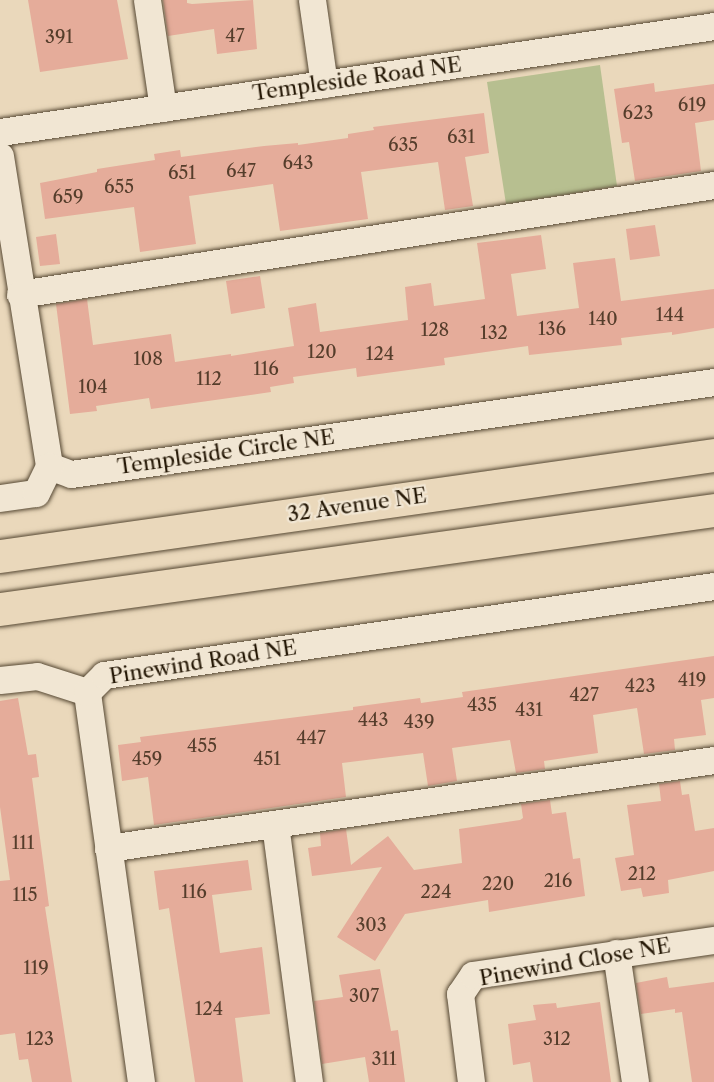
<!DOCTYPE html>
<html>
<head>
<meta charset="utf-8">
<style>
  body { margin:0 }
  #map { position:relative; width:714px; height:1082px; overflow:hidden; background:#ead8bb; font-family:"Libre Caslon Text",serif }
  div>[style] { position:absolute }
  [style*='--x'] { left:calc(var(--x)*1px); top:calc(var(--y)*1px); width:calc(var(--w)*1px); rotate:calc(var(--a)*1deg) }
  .green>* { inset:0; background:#b7bf90 }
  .building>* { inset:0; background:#e5ac9a }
  .roads { filter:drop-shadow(0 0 2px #564833) drop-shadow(0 0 2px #564833) }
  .minor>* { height:27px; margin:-13.5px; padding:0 13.5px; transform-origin:13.5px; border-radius:13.5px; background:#f1e6d3 }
  .major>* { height:33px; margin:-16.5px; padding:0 16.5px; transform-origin:16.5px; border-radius:16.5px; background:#ead8bb }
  span { translate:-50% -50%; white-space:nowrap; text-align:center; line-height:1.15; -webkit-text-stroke:4.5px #f1e6d3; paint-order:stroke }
  .number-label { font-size:18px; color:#553d2b }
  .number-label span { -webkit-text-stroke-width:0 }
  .street-label { font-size:21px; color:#251806 }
</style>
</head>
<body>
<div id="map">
  <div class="green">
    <i style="clip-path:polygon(600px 65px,617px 186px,506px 204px,487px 82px)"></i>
  </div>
  <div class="building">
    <i style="clip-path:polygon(28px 0,117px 0,128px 59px,40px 72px)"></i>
    <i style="clip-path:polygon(163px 0,187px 0,187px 3px,192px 4px,253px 0,257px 49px,217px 54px,214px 29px,168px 36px)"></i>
    <i style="clip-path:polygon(654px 83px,655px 92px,714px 84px,714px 120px,695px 123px,701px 171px,635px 181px,629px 142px,622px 143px,614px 89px)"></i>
    <i style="clip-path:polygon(484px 113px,489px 153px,465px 157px,473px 206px,445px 210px,438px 162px,361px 172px,368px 219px,280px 231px,273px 184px,189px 196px,196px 244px,140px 252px,134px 207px,45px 219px,40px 183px,97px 172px,97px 169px,155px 160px,154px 154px,180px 150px,181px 157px,264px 146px,298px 143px,298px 145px,348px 138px,348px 134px,374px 130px,373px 127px)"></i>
    <i style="clip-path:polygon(655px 225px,660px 256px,630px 260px,626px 229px)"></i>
    <i style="clip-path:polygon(56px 234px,60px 264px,40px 266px,36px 237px)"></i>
    <i style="clip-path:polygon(541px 235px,546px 269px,511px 274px,517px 316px,579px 308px,573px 263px,615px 258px,621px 301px,714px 289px,714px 328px,672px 335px,672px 332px,621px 338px,622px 345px,529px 355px,528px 346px,444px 358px,445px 365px,357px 377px,356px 368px,293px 377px,294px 383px,270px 387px,271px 392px,151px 409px,149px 398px,96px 406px,97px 411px,70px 414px,56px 304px,87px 299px,93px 345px,171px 334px,175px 362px,231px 354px,231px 356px,294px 346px,288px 308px,316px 303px,320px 332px,408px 320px,405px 287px,431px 283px,434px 306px,485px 299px,477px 243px)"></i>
    <i style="clip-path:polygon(260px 276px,265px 308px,231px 314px,226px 281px)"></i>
    <i style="clip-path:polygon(714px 656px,714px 698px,701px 700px,706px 735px,674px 739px,675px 750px,644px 754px,637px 708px,593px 715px,598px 753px,544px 761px,545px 769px,516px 773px,510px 740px,452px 748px,457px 781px,428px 786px,423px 753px,342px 763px,346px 797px,154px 825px,148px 777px,122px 781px,118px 745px,141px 742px,140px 737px,353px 710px,353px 707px,420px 698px,421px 703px,463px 697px,462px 692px)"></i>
    <i style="clip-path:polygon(18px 698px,28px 755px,36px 754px,39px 777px,32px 778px,49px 906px,45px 907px,72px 1082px,32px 1082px,28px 1059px,19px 1060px,15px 1033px,0 1035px,0 881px,10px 880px,0 807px,0 701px)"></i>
    <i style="clip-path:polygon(680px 781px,682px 795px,689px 794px,695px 831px,714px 828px,714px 871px,668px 880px,669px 893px,643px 897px,641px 888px,621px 891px,615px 858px,634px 855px,627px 805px,661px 801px,659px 784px)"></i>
    <i style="clip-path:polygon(550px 800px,552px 814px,566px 812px,573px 859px,580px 858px,585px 896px,489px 912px,488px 900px,405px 914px,375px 961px,337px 937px,382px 867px,312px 876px,308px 848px,321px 846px,320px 833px,346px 829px,351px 865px,388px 836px,414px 870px,462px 863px,459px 829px,520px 820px,523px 818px,521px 804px)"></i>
    <i style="clip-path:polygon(248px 860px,252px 890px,212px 895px,220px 953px,262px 947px,270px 1014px,235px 1018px,243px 1082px,195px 1082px,169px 908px,159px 910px,154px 871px)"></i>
    <i style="clip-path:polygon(380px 969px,391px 1031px,398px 1030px,405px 1082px,369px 1082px,365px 1057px,322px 1064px,314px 1001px,343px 997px,339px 975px)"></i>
    <i style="clip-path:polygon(667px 977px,669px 988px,714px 982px,714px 1082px,692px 1082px,682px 1012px,675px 1013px,675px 1009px,641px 1014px,636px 983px)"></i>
    <i style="clip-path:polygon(600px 1002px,611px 1082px,533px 1082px,530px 1062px,513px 1065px,508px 1024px,536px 1020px,533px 1005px,556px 1003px,557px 1008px)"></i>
  </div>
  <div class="roads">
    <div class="minor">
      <i style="--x:147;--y:0;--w:109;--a:81.6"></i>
      <i style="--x:312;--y:0;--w:85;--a:81.9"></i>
      <i style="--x:0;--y:132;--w:722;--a:-8.44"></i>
      <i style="--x:0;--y:156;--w:314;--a:81"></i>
      <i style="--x:49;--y:466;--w:23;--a:20"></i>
      <i style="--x:71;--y:474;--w:650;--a:-8.14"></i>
      <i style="--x:20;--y:294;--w:703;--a:-8.93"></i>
      <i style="--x:0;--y:498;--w:36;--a:-8"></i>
      <i style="--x:36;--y:493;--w:30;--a:-64"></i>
      <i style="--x:0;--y:680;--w:37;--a:-6"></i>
      <i style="--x:37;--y:676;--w:52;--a:17.7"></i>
      <i style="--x:275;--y:824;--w:260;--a:82.5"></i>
      <i style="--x:108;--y:848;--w:612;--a:-8.26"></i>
      <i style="--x:616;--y:953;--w:130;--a:81.6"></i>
      <i style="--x:141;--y:1082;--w:394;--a:-97.9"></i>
      <i style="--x:87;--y:692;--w:24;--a:-45"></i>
      <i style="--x:104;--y:675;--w:616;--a:-8.3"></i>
      <i style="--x:471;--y:1082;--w:89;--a:-97.1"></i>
      <i style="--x:460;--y:994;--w:23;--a:-56"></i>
      <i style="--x:473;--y:975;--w:244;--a:-8.3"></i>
    </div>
    <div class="major">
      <i style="--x:0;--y:556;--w:721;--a:-8.05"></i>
      <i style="--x:0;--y:609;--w:721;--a:-7.89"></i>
    </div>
  </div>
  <div class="number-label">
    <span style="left:235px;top:36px">47</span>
    <span style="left:59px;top:37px">391</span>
    <span style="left:692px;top:105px">619</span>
    <span style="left:638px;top:113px">623</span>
    <span style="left:461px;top:137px">631</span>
    <span style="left:403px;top:145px">635</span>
    <span style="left:298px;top:163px">643</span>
    <span style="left:241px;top:171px">647</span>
    <span style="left:182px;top:173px">651</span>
    <span style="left:119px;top:187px">655</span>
    <span style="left:68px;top:197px">659</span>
    <span style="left:670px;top:315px">144</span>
    <span style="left:603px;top:319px">140</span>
    <span style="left:552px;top:329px">136</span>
    <span style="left:435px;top:330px">128</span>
    <span style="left:494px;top:333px">132</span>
    <span style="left:322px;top:352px">120</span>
    <span style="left:380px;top:354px">124</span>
    <span style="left:148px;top:359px">108</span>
    <span style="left:266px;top:369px">116</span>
    <span style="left:209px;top:379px">112</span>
    <span style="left:93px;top:387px">104</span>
    <span style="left:692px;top:680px">419</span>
    <span style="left:640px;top:686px">423</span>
    <span style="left:584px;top:695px">427</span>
    <span style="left:482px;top:705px">435</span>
    <span style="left:529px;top:710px">431</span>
    <span style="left:373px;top:720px">443</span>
    <span style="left:419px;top:722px">439</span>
    <span style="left:311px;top:738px">447</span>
    <span style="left:202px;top:746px">455</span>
    <span style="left:147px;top:759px">459</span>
    <span style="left:267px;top:759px">451</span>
    <span style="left:23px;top:843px">111</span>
    <span style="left:642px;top:874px">212</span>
    <span style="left:558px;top:881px">216</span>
    <span style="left:498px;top:884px">220</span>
    <span style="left:194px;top:892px">116</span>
    <span style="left:436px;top:892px">224</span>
    <span style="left:25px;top:895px">115</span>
    <span style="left:371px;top:925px">303</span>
    <span style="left:36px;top:968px">119</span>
    <span style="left:364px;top:996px">307</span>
    <span style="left:209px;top:1009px">124</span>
    <span style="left:40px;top:1039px">123</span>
    <span style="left:557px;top:1039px">312</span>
    <span style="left:384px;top:1059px">311</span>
  </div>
  <div class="street-label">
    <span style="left:357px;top:79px;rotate:-8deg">Templeside Road NE</span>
    <span style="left:226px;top:452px;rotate:-8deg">Templeside Circle NE</span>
    <span style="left:357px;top:505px;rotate:-8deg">32 Avenue NE</span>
    <span style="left:203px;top:662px;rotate:-9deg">Pinewind Road NE</span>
    <span style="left:575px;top:962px;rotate:-10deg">Pinewind Close NE</span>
  </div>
</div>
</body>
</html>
